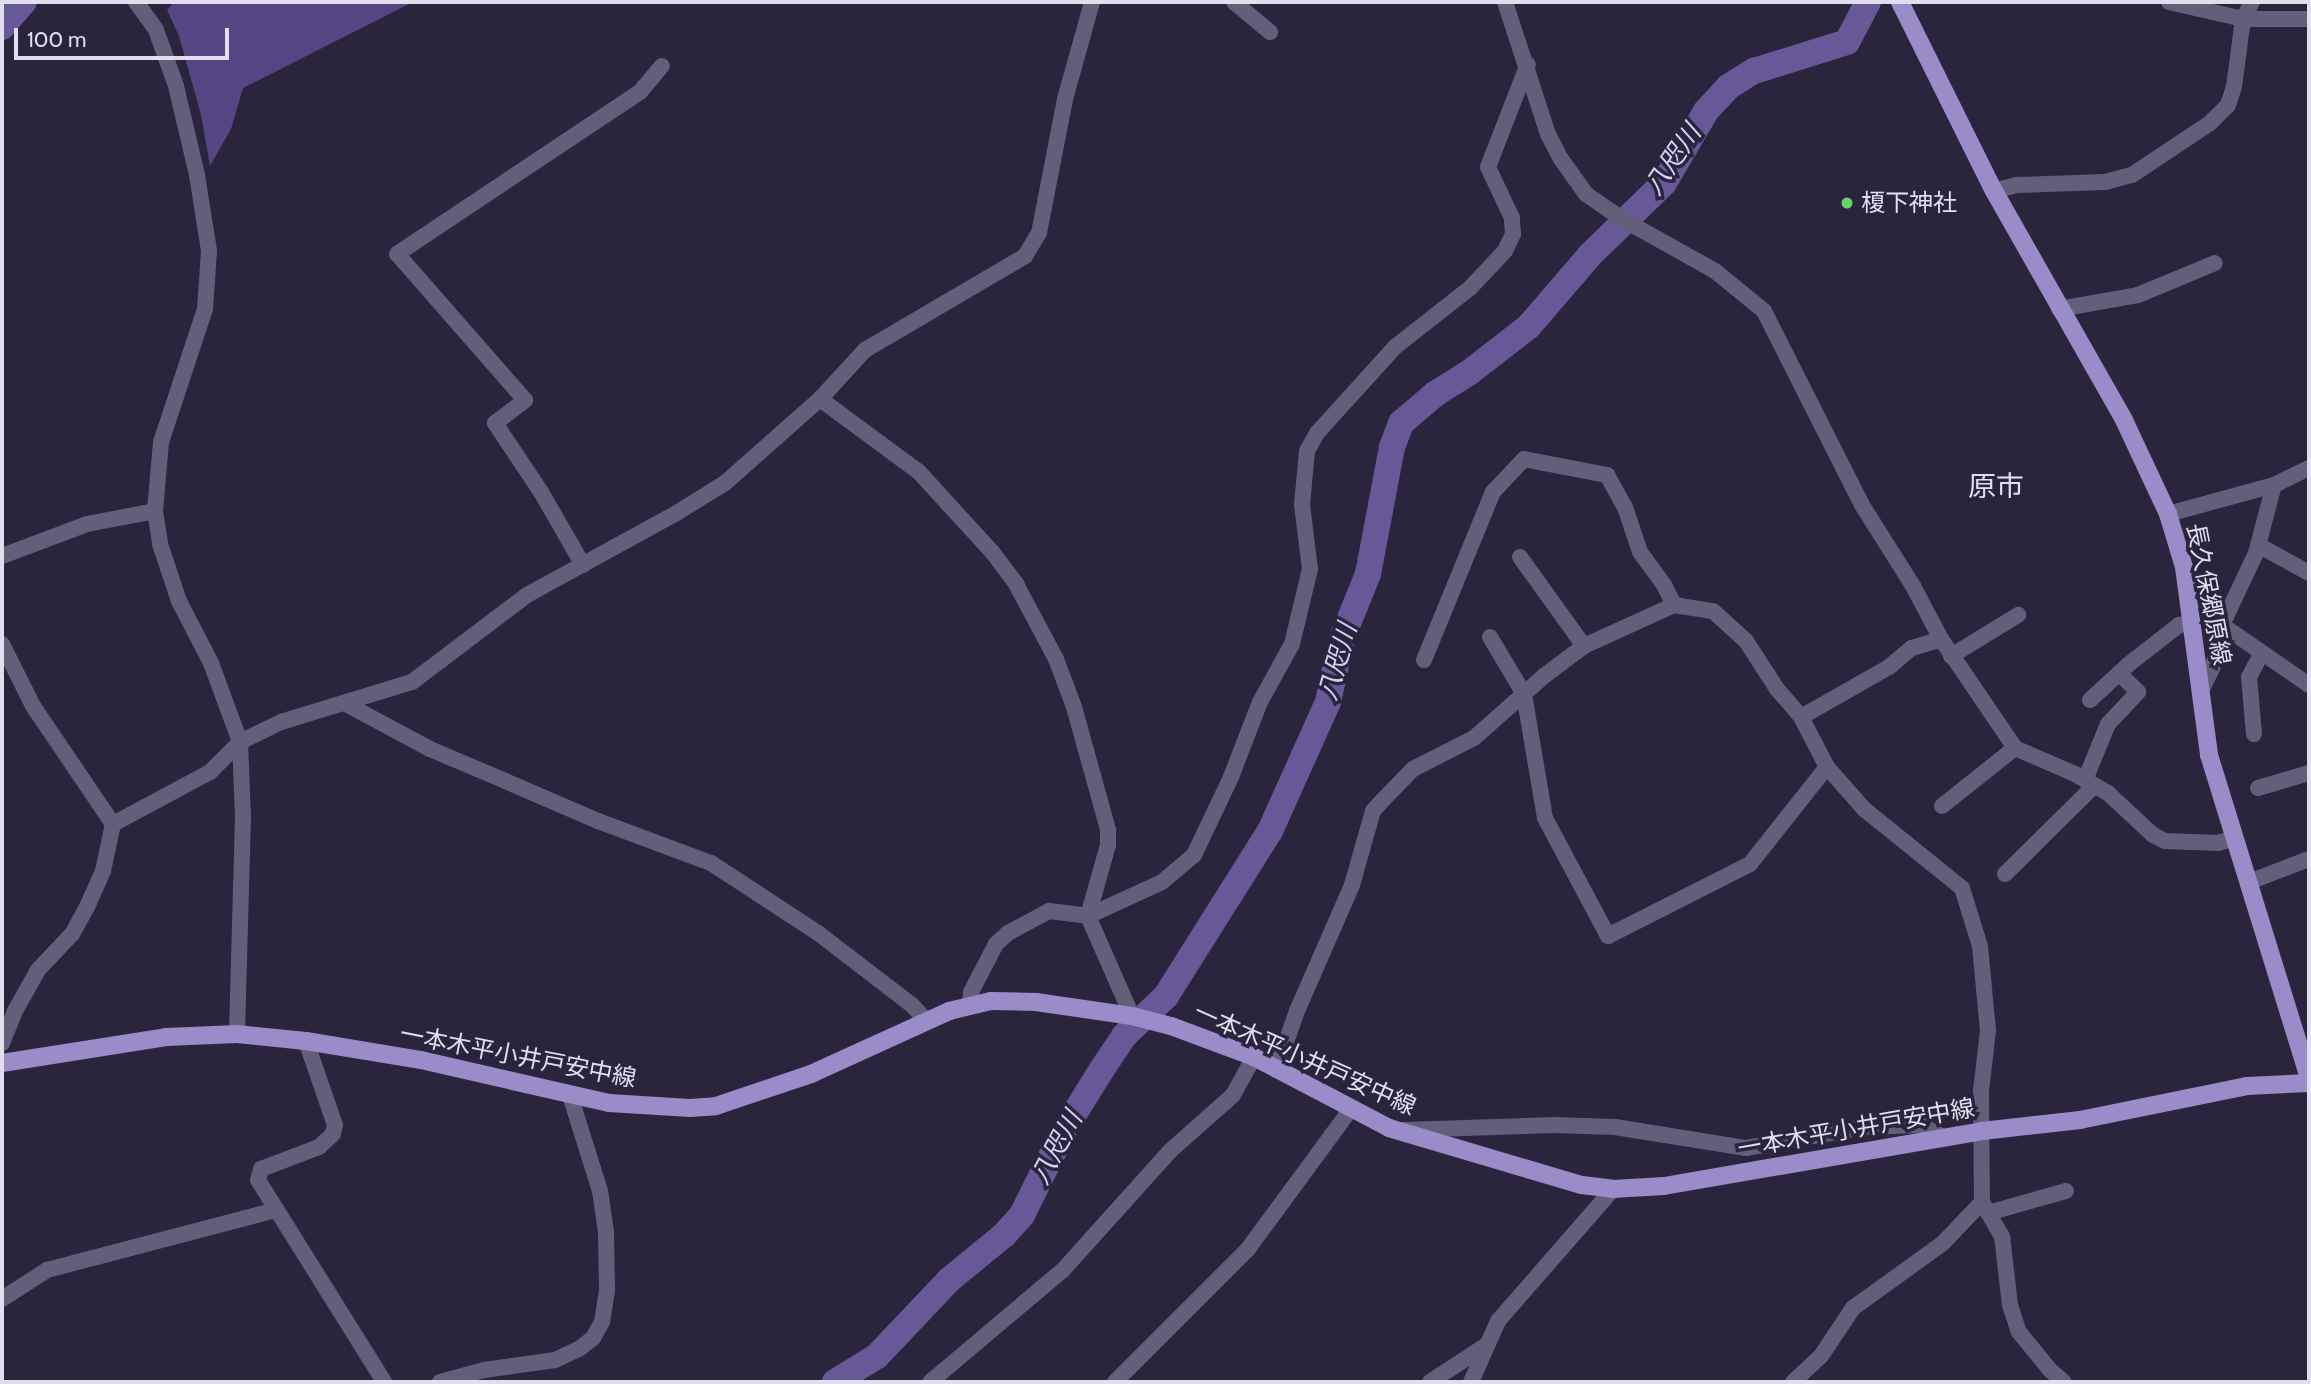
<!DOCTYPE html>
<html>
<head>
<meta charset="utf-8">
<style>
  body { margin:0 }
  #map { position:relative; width:2311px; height:1384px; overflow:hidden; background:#2a253c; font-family:Cabin,"Noto Sans JP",sans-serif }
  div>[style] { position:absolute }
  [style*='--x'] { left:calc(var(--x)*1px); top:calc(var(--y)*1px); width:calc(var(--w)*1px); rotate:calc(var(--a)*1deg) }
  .forest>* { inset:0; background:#554683 }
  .river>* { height:26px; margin:-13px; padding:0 13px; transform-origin:13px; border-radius:13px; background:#675997 }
  .minor>* { height:16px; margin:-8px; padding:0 8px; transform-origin:8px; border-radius:8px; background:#635e79 }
  .major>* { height:18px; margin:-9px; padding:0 9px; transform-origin:9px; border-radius:9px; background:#998cc8 }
  .dots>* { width:19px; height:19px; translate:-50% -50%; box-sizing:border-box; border:4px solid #2a253c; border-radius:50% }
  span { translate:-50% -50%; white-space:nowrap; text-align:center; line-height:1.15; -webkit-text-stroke:7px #2a253c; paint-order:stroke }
  .poi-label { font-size:24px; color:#e1deee }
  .left { translate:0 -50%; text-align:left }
  .street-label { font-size:24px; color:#e1deee }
  .water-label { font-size:26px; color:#d8d1f7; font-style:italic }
  .quarter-label { font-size:28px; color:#e1deee }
  .frame { position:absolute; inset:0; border:4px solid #e1deee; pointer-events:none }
  .scale { position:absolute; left:14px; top:28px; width:215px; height:32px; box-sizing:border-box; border:4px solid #e1deee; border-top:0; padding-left:9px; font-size:21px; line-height:24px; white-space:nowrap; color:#e1deee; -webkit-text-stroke:5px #2a253c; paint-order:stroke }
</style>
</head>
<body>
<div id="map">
  <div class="forest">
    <i style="clip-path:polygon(174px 2px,413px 2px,243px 88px,231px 129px,210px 166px,201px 115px,179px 36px,167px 10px)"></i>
  </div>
  <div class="river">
    <i style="--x:2;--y:27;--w:33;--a:-49"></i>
    <i style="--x:835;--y:1382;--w:49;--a:-31.8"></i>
    <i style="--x:877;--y:1356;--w:105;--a:-46.5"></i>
    <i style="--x:949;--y:1280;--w:71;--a:-39.3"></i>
    <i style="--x:1004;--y:1235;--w:27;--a:-48"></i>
    <i style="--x:1022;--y:1215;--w:93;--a:-63.7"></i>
    <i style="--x:1063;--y:1132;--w:74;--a:-58.2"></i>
    <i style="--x:1102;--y:1069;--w:40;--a:-56"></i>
    <i style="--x:1124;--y:1036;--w:58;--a:-43.6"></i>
    <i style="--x:1166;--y:996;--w:195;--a:-57.8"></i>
    <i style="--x:1270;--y:831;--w:141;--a:-65.8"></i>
    <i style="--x:1328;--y:702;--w:66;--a:-77.7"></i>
    <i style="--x:1342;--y:638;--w:69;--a:-67.9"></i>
    <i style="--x:1368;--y:574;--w:129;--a:-79.3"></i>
    <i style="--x:1392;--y:447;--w:26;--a:-69"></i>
    <i style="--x:1401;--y:423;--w:45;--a:-40.5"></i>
    <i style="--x:1435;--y:394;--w:41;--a:-32.2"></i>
    <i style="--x:1470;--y:372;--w:75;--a:-37.9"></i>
    <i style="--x:1529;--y:326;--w:94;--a:-49.3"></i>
    <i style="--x:1590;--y:255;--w:103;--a:-44.2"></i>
    <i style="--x:1664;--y:183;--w:83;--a:-59.7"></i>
    <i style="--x:1706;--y:111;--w:33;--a:-47"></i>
    <i style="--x:1728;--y:87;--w:31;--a:-32"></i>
    <i style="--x:1754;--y:71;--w:97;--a:-17.3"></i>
    <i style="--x:1847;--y:42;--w:45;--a:-62.3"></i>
  </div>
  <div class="minor">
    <i style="--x:136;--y:2;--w:34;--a:54"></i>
    <i style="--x:156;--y:30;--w:59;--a:70.3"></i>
    <i style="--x:176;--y:86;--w:91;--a:76.7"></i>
    <i style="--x:197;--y:175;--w:77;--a:81"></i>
    <i style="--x:209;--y:251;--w:58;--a:93.9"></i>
    <i style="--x:205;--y:309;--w:140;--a:108.3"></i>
    <i style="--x:161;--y:442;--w:69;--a:95"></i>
    <i style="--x:155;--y:511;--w:33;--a:81"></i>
    <i style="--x:160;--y:544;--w:60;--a:71.6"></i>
    <i style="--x:179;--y:601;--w:70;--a:62.7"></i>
    <i style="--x:211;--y:663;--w:84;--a:69.8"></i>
    <i style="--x:240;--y:742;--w:75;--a:87.7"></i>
    <i style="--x:243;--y:817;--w:217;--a:91.6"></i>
    <i style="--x:1234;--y:2;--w:47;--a:39.8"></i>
    <i style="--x:1505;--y:2;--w:139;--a:72"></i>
    <i style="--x:1548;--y:134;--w:28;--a:63"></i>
    <i style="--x:1561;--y:159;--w:43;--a:54.5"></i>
    <i style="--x:1586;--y:194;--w:44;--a:34.8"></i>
    <i style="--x:1622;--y:219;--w:107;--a:29.2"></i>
    <i style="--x:1715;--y:271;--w:63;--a:39.2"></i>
    <i style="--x:1764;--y:311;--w:217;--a:63.2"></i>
    <i style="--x:1862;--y:505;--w:96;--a:57.8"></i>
    <i style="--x:1913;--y:586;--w:60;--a:62.2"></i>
    <i style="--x:1941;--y:639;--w:132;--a:55.8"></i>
    <i style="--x:2015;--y:748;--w:65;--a:23.4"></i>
    <i style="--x:2075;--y:774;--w:39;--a:30"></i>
    <i style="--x:2109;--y:794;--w:60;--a:43"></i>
    <i style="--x:2153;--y:835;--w:13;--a:27"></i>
    <i style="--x:2165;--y:841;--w:53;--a:2.2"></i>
    <i style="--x:2218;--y:843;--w:17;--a:-17"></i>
    <i style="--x:2169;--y:2;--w:76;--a:12.9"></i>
    <i style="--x:2243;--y:19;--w:66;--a:0"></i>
    <i style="--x:1994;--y:191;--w:24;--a:-15"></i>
    <i style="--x:2017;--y:185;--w:88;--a:-2"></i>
    <i style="--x:2105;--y:182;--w:28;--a:-15"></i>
    <i style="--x:2132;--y:175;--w:94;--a:-33.7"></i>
    <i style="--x:2210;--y:123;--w:25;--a:-45"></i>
    <i style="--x:2228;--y:105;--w:19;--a:-72"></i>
    <i style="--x:2234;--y:87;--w:69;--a:-82.5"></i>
    <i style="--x:2243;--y:19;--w:19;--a:-62"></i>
    <i style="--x:2059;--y:309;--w:80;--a:-10"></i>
    <i style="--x:2138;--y:295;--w:83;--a:-22.6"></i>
    <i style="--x:820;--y:399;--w:123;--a:36.4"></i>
    <i style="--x:919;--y:472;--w:110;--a:47.6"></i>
    <i style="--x:993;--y:553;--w:39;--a:53"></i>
    <i style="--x:1016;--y:584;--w:85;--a:61.9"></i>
    <i style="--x:1056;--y:659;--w:51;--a:69.4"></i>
    <i style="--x:1074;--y:707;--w:128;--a:74.5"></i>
    <i style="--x:1108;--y:830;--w:15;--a:90"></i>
    <i style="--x:1108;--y:845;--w:74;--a:105.7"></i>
    <i style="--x:1088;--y:916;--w:109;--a:66.3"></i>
    <i style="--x:2168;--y:514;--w:110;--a:-15.3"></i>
    <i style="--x:2258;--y:545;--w:58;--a:28.8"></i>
    <i style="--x:2;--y:556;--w:91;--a:-20.6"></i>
    <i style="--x:87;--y:524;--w:69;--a:-10.8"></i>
    <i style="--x:1520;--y:557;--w:110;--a:54.3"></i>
    <i style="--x:583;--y:565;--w:84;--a:-119.9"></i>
    <i style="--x:541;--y:492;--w:83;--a:-123.7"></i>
    <i style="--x:495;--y:423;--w:38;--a:-37"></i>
    <i style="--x:525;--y:400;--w:194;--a:-131.2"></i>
    <i style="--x:397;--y:254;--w:292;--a:-33.7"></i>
    <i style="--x:640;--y:92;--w:34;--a:-50"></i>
    <i style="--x:2222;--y:625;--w:106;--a:34.6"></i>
    <i style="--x:1490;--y:637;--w:66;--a:59.2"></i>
    <i style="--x:1524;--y:694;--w:126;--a:80.4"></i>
    <i style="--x:1545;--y:818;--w:134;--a:61.9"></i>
    <i style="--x:1608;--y:936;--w:159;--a:-26.9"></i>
    <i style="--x:1750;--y:864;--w:124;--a:-51.6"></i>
    <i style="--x:2;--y:644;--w:69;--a:63.4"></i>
    <i style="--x:33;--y:706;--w:143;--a:55.9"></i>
    <i style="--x:113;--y:824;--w:48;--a:102"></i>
    <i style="--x:103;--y:871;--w:39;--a:114"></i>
    <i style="--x:87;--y:907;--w:31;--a:119"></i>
    <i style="--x:72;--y:934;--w:50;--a:133.4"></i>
    <i style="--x:38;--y:970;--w:47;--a:119.3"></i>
    <i style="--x:15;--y:1011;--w:35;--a:112"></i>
    <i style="--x:1951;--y:656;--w:79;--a:-31.5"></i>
    <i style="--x:1424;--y:660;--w:182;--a:-67.7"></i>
    <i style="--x:1493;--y:492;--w:45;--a:-46.8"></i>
    <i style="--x:1524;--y:459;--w:85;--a:10.9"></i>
    <i style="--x:1607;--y:475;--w:37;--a:61"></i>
    <i style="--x:1625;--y:507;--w:47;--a:71.6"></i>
    <i style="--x:1640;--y:552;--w:41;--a:54"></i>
    <i style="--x:1664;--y:585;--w:22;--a:63"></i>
    <i style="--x:2202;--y:689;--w:25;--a:-64"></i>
    <i style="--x:2213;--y:666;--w:42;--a:-77.6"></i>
    <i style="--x:2222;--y:625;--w:80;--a:-64.7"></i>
    <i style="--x:2256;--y:553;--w:70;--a:-75.2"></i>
    <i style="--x:2274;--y:485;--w:39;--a:-26"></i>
    <i style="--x:2090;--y:700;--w:53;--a:-42.7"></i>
    <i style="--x:2129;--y:664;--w:63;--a:-38"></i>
    <i style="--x:2179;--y:625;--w:13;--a:-9"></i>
    <i style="--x:346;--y:704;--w:95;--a:28.2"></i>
    <i style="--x:430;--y:749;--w:64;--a:23"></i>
    <i style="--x:489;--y:774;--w:119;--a:23.3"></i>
    <i style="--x:598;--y:821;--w:121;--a:20.4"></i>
    <i style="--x:711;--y:863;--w:128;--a:33.2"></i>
    <i style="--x:818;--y:933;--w:118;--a:37.5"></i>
    <i style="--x:912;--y:1005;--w:21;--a:47"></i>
    <i style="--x:1801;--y:717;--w:101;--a:-29.6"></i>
    <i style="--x:1889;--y:667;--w:30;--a:-40"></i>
    <i style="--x:1912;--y:648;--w:30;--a:-17"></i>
    <i style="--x:2254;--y:734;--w:57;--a:-95"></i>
    <i style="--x:2249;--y:677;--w:27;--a:-62"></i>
    <i style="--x:2085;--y:780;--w:61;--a:-67.7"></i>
    <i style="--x:2108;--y:724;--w:44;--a:-46.8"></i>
    <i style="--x:2138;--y:692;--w:27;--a:-135"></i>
    <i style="--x:2258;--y:788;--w:53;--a:-16.4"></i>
    <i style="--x:1942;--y:806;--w:93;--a:-38.5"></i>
    <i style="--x:113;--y:824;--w:110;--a:-28.2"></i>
    <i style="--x:210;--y:772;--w:42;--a:-45"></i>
    <i style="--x:240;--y:742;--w:46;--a:-26"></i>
    <i style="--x:281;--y:722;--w:137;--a:-17"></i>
    <i style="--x:412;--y:682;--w:144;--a:-37.1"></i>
    <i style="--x:527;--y:595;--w:169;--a:-28.7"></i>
    <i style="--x:675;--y:514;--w:59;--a:-31.8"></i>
    <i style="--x:725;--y:483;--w:127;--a:-41.5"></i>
    <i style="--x:820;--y:399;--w:67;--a:-47.4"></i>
    <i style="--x:865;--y:350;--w:186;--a:-30.4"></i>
    <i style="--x:1025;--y:256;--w:27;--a:-59"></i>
    <i style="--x:1039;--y:233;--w:136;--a:-79"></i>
    <i style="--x:1065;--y:99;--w:101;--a:-74.4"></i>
    <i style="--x:2005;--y:874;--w:125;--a:-44.7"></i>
    <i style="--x:2249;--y:882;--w:64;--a:-21"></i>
    <i style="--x:970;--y:1006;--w:14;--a:-86"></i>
    <i style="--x:971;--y:992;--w:54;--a:-62.5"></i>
    <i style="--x:996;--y:944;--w:16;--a:-43"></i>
    <i style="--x:1008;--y:933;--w:47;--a:-28.2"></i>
    <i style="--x:1049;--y:911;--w:39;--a:7"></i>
    <i style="--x:1088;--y:916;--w:81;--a:-24.7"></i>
    <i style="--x:1162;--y:882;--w:42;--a:-40.2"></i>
    <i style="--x:1194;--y:855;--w:86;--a:-64.6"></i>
    <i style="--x:1231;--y:777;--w:80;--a:-68.9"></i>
    <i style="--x:1260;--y:702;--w:66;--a:-61.1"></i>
    <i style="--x:1292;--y:644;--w:77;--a:-76.5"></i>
    <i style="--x:1310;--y:569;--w:64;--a:-97.1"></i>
    <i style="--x:1302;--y:505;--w:54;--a:-84.7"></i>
    <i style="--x:1307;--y:451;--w:21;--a:-61"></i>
    <i style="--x:1317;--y:433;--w:116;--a:-47.8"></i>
    <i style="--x:1395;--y:347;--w:95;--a:-38.2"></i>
    <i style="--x:1470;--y:288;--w:51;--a:-46.6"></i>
    <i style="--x:1505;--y:251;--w:19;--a:-65"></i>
    <i style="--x:1513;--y:234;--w:16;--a:-94"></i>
    <i style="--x:1512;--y:218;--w:56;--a:-115.2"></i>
    <i style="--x:1488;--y:167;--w:110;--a:-68.8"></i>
    <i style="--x:306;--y:1041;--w:89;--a:71"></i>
    <i style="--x:335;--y:1125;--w:9;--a:103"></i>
    <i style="--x:333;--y:1134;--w:19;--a:137"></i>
    <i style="--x:319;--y:1147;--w:62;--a:159.2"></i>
    <i style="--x:261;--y:1169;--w:11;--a:105"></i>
    <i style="--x:258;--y:1180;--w:238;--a:58"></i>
    <i style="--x:1276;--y:1070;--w:63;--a:-70.4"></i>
    <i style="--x:1297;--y:1011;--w:137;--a:-66.4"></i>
    <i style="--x:1352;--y:885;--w:77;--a:-74.2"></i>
    <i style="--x:1373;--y:811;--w:11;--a:-49"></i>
    <i style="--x:1380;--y:803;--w:47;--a:-45.9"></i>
    <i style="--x:1413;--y:769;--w:68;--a:-26.9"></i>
    <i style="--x:1474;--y:738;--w:94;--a:-41.5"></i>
    <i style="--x:1544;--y:676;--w:50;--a:-36.9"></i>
    <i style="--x:1584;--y:646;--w:99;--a:-24.5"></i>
    <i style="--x:1674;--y:605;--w:39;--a:9"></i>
    <i style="--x:1713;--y:611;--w:45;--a:42.3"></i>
    <i style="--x:1746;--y:641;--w:57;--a:57.1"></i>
    <i style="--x:1777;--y:689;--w:37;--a:49"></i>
    <i style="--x:1801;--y:717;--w:56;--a:62.5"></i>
    <i style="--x:1827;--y:767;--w:56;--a:48.6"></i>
    <i style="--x:1864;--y:809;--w:126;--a:38.9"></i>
    <i style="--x:1962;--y:888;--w:61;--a:72.8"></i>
    <i style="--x:1980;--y:946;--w:85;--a:84.6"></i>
    <i style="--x:1988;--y:1031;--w:60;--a:96.7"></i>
    <i style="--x:1981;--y:1091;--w:111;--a:89.5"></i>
    <i style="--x:1982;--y:1202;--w:39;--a:60"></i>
    <i style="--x:2002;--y:1236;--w:69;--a:83.4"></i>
    <i style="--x:2010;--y:1305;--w:28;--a:72"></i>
    <i style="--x:2019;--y:1332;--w:49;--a:50.8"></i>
    <i style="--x:2050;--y:1370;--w:18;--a:41"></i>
    <i style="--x:1403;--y:1130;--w:151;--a:-1.9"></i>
    <i style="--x:1554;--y:1125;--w:61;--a:1.9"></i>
    <i style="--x:1615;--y:1127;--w:133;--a:9.1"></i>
    <i style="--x:1746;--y:1148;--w:121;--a:-10"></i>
    <i style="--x:1865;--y:1127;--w:55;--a:-2.1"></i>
    <i style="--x:1920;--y:1125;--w:27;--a:27"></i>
    <i style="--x:1988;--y:1213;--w:81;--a:-15.8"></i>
    <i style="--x:2;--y:1299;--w:54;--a:-32.8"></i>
    <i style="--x:47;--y:1270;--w:237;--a:-14.7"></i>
    <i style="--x:440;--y:1382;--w:46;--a:-15.3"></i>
    <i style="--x:484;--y:1370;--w:72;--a:-8"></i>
    <i style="--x:555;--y:1360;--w:26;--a:-25"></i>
    <i style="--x:579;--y:1349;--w:18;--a:-38"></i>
    <i style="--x:593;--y:1338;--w:18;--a:-61"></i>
    <i style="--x:602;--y:1322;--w:32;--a:-81"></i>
    <i style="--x:607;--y:1290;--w:58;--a:-91"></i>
    <i style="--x:606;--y:1232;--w:41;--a:-98.3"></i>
    <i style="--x:600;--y:1191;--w:101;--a:-107.4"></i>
    <i style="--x:930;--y:1382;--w:172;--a:-40.1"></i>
    <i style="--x:1062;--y:1271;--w:161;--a:-48"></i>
    <i style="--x:1170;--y:1151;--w:84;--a:-41.6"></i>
    <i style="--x:1233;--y:1095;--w:43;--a:-61.1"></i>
    <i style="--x:1115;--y:1382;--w:188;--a:-45"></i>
    <i style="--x:1248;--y:1249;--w:172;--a:-53.7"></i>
    <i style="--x:1430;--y:1382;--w:69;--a:-33.2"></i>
    <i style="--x:1471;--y:1382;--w:67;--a:-66.1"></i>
    <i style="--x:1498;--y:1321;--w:175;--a:-48.9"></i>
    <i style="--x:1793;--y:1382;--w:38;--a:-43"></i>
    <i style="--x:1821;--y:1356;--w:58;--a:-56.3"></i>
    <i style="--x:1853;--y:1308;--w:111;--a:-35.8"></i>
    <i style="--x:1943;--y:1243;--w:57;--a:-46.4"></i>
  </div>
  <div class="major">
    <i style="--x:1900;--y:2;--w:211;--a:63.6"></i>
    <i style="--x:1994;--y:191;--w:263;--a:60.4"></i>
    <i style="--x:2124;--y:420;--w:104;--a:64.9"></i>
    <i style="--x:2168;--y:514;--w:55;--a:73.2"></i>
    <i style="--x:2184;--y:567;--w:190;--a:82.4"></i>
    <i style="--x:2209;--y:755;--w:338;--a:72.8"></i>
    <i style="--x:2;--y:1063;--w:166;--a:-9"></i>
    <i style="--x:166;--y:1037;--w:71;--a:-2.4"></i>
    <i style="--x:237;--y:1034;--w:69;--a:5.8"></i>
    <i style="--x:306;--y:1041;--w:117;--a:9.4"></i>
    <i style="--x:421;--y:1060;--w:193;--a:12.9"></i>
    <i style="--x:609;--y:1103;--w:81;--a:3.5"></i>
    <i style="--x:690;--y:1108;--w:26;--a:-4"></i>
    <i style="--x:716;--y:1106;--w:100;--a:-18.6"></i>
    <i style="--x:811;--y:1074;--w:152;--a:-24.5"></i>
    <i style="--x:949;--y:1011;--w:43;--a:-13.4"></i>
    <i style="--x:991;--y:1001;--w:45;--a:1.3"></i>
    <i style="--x:1036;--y:1002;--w:97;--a:8.3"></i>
    <i style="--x:1132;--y:1016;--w:40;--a:14.4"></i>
    <i style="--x:1171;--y:1026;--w:89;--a:20.5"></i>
    <i style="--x:1254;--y:1057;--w:153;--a:27.7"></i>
    <i style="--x:1389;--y:1128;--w:201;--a:16.5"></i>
    <i style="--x:1582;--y:1185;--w:31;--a:7"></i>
    <i style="--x:1613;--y:1189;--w:51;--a:-3.4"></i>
    <i style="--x:1664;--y:1186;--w:323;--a:-9.8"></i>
    <i style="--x:1982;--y:1131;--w:99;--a:-6.4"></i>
    <i style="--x:2080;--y:1120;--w:170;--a:-11.5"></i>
    <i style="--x:2247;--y:1086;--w:62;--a:-2.8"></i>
  </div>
  <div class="dots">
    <i style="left:1847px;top:203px;background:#67d465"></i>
  </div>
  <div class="poi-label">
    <span class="left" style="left:1861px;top:203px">榎下神社</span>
  </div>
  <div class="street-label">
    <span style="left:2209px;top:594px;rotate:79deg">長久保郷原線</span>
    <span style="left:518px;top:1056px;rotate:11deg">一本木平小井戸安中線</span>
    <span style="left:1305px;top:1059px;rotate:24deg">一本木平小井戸安中線</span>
    <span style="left:1856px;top:1128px;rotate:-10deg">一本木平小井戸安中線</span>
  </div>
  <div class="water-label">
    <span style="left:1673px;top:160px;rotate:-56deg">八咫川</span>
    <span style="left:1338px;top:662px;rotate:-74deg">八咫川</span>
    <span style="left:1057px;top:1148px;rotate:-62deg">八咫川</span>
  </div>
  <div class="quarter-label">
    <span style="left:1996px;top:486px">原市</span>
  </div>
  <div class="frame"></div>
  <div class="scale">100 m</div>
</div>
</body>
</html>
